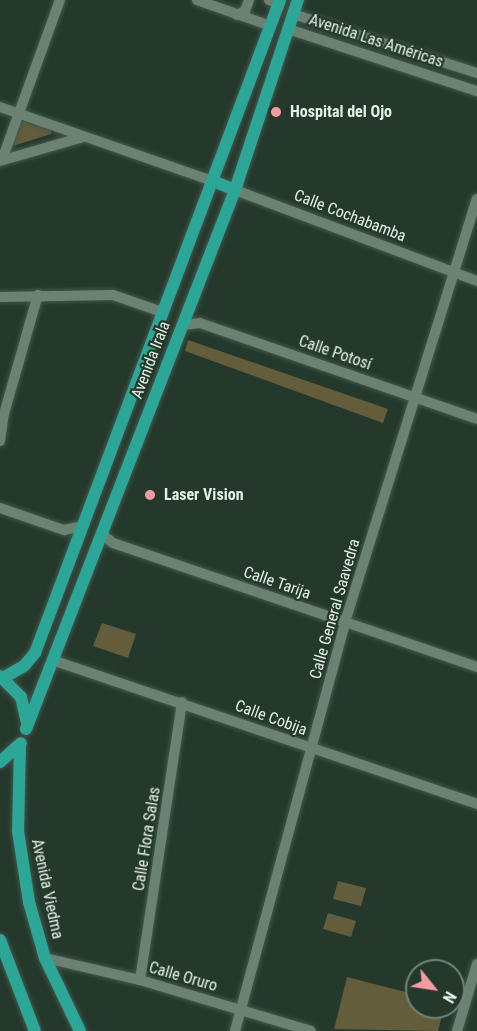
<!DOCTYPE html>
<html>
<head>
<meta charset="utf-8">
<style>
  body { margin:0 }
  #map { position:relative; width:477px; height:1031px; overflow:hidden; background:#24392c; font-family:"Roboto Condensed",sans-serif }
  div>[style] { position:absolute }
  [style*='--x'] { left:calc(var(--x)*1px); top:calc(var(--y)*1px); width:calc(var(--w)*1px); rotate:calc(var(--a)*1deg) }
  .green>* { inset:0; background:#635d3c }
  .roads { filter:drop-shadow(0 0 2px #44564b) drop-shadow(0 0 2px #44564b) }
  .minor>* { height:10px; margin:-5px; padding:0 5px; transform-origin:5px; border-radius:5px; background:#6b8273 }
  .major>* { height:12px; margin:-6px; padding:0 6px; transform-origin:6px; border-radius:6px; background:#2ca697 }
  .dots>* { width:16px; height:16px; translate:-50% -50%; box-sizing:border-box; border:3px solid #24392c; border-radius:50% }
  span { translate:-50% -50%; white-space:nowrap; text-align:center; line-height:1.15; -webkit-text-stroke:4.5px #24392c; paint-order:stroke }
  .street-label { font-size:16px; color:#e4f0e8 }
  .poi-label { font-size:16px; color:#e4f0e8; font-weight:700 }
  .left { translate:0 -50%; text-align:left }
  .north { position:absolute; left:405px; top:959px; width:60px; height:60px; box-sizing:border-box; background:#24392c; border:2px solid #718277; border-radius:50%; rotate:120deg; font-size:16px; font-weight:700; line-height:24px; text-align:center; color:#e4f0e8 }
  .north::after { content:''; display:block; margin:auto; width:21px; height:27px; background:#f49aa3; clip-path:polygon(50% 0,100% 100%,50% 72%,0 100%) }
</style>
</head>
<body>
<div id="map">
  <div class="green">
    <i style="clip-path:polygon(23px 121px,51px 130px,51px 134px,13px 146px,18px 125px)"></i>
    <i style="clip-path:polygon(188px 340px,388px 409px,383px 423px,185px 351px)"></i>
    <i style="clip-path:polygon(102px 623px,136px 634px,128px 658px,93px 646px)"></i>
    <i style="clip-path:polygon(338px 881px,366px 888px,361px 906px,333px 899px)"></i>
    <i style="clip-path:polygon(328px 913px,356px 921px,351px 937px,323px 929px)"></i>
    <i style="clip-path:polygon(347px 977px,417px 995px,417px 1007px,444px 1007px,438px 1031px,334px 1029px)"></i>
  </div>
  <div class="roads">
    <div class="minor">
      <i style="--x:197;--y:0;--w:78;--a:19.4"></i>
      <i style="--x:269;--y:0;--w:11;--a:22"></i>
      <i style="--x:237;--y:15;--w:9;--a:-27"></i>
      <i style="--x:245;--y:11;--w:12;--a:-70"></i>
      <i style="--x:296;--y:15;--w:190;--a:17.8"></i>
      <i style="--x:291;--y:30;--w:196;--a:18.2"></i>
      <i style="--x:0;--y:107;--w:225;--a:19.2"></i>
      <i style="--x:2;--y:160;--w:170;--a:-70.1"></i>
      <i style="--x:0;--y:161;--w:86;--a:-16.1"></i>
      <i style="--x:235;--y:190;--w:259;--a:20.6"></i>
      <i style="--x:0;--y:297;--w:113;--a:-1"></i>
      <i style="--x:113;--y:295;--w:52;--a:19.1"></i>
      <i style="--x:182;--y:325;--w:18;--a:-6"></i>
      <i style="--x:200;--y:323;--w:293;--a:19.1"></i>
      <i style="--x:0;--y:441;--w:27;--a:-82"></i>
      <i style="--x:4;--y:414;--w:124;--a:-74.1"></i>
      <i style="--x:0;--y:508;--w:68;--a:19"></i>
      <i style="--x:64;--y:530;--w:19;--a:-12"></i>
      <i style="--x:103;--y:535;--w:13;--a:39"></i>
      <i style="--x:113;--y:543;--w:385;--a:18.8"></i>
      <i style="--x:55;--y:661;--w:446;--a:18.7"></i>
      <i style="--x:45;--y:958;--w:98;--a:13"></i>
      <i style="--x:140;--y:980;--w:178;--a:16.6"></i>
      <i style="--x:140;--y:980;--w:281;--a:-81.4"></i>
      <i style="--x:235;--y:1031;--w:424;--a:-74.9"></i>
      <i style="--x:345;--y:622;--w:443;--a:-72.7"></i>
      <i style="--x:457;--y:1031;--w:70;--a:-73.4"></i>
    </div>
    <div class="major">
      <i style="--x:213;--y:181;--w:24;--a:22"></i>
      <i style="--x:0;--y:676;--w:30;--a:45"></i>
      <i style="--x:21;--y:697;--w:28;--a:77"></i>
      <i style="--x:3;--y:678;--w:24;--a:-30"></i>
      <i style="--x:24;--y:666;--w:17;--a:-50"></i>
      <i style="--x:35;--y:653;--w:697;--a:-69.43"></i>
      <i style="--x:26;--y:729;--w:578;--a:-68.81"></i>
      <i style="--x:235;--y:190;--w:200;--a:-71.7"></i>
      <i style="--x:20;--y:745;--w:86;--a:91.3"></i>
      <i style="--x:18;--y:831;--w:72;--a:81.2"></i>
      <i style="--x:29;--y:902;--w:58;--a:74.1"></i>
      <i style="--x:45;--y:958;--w:81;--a:64.4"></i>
      <i style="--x:0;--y:762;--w:28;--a:-42"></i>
      <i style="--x:0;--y:940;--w:97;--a:69"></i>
    </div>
  </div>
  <div class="dots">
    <i style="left:276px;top:112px;background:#f49aa3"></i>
    <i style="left:150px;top:495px;background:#f49aa3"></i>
  </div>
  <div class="street-label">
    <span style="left:376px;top:41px;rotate:18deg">Avenida Las Américas</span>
    <span style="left:350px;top:216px;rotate:21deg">Calle Cochabamba</span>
    <span style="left:335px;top:353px;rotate:19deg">Calle Potosí</span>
    <span style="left:151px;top:360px;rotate:-69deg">Avenida Irala</span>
    <span style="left:277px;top:583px;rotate:19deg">Calle Tarija</span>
    <span style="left:335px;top:609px;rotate:-74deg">Calle General Saavedra</span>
    <span style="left:271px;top:718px;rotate:20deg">Calle Cobija</span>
    <span style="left:147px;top:839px;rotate:-81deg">Calle Flora Salas</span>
    <span style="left:47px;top:889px;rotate:78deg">Avenida Viedma</span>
    <span style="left:183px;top:977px;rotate:16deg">Calle Oruro</span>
  </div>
  <div class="poi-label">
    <span class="left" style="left:290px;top:112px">Hospital del Ojo</span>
    <span class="left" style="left:164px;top:495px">Laser Vision</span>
  </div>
  <div class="north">N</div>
</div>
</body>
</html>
